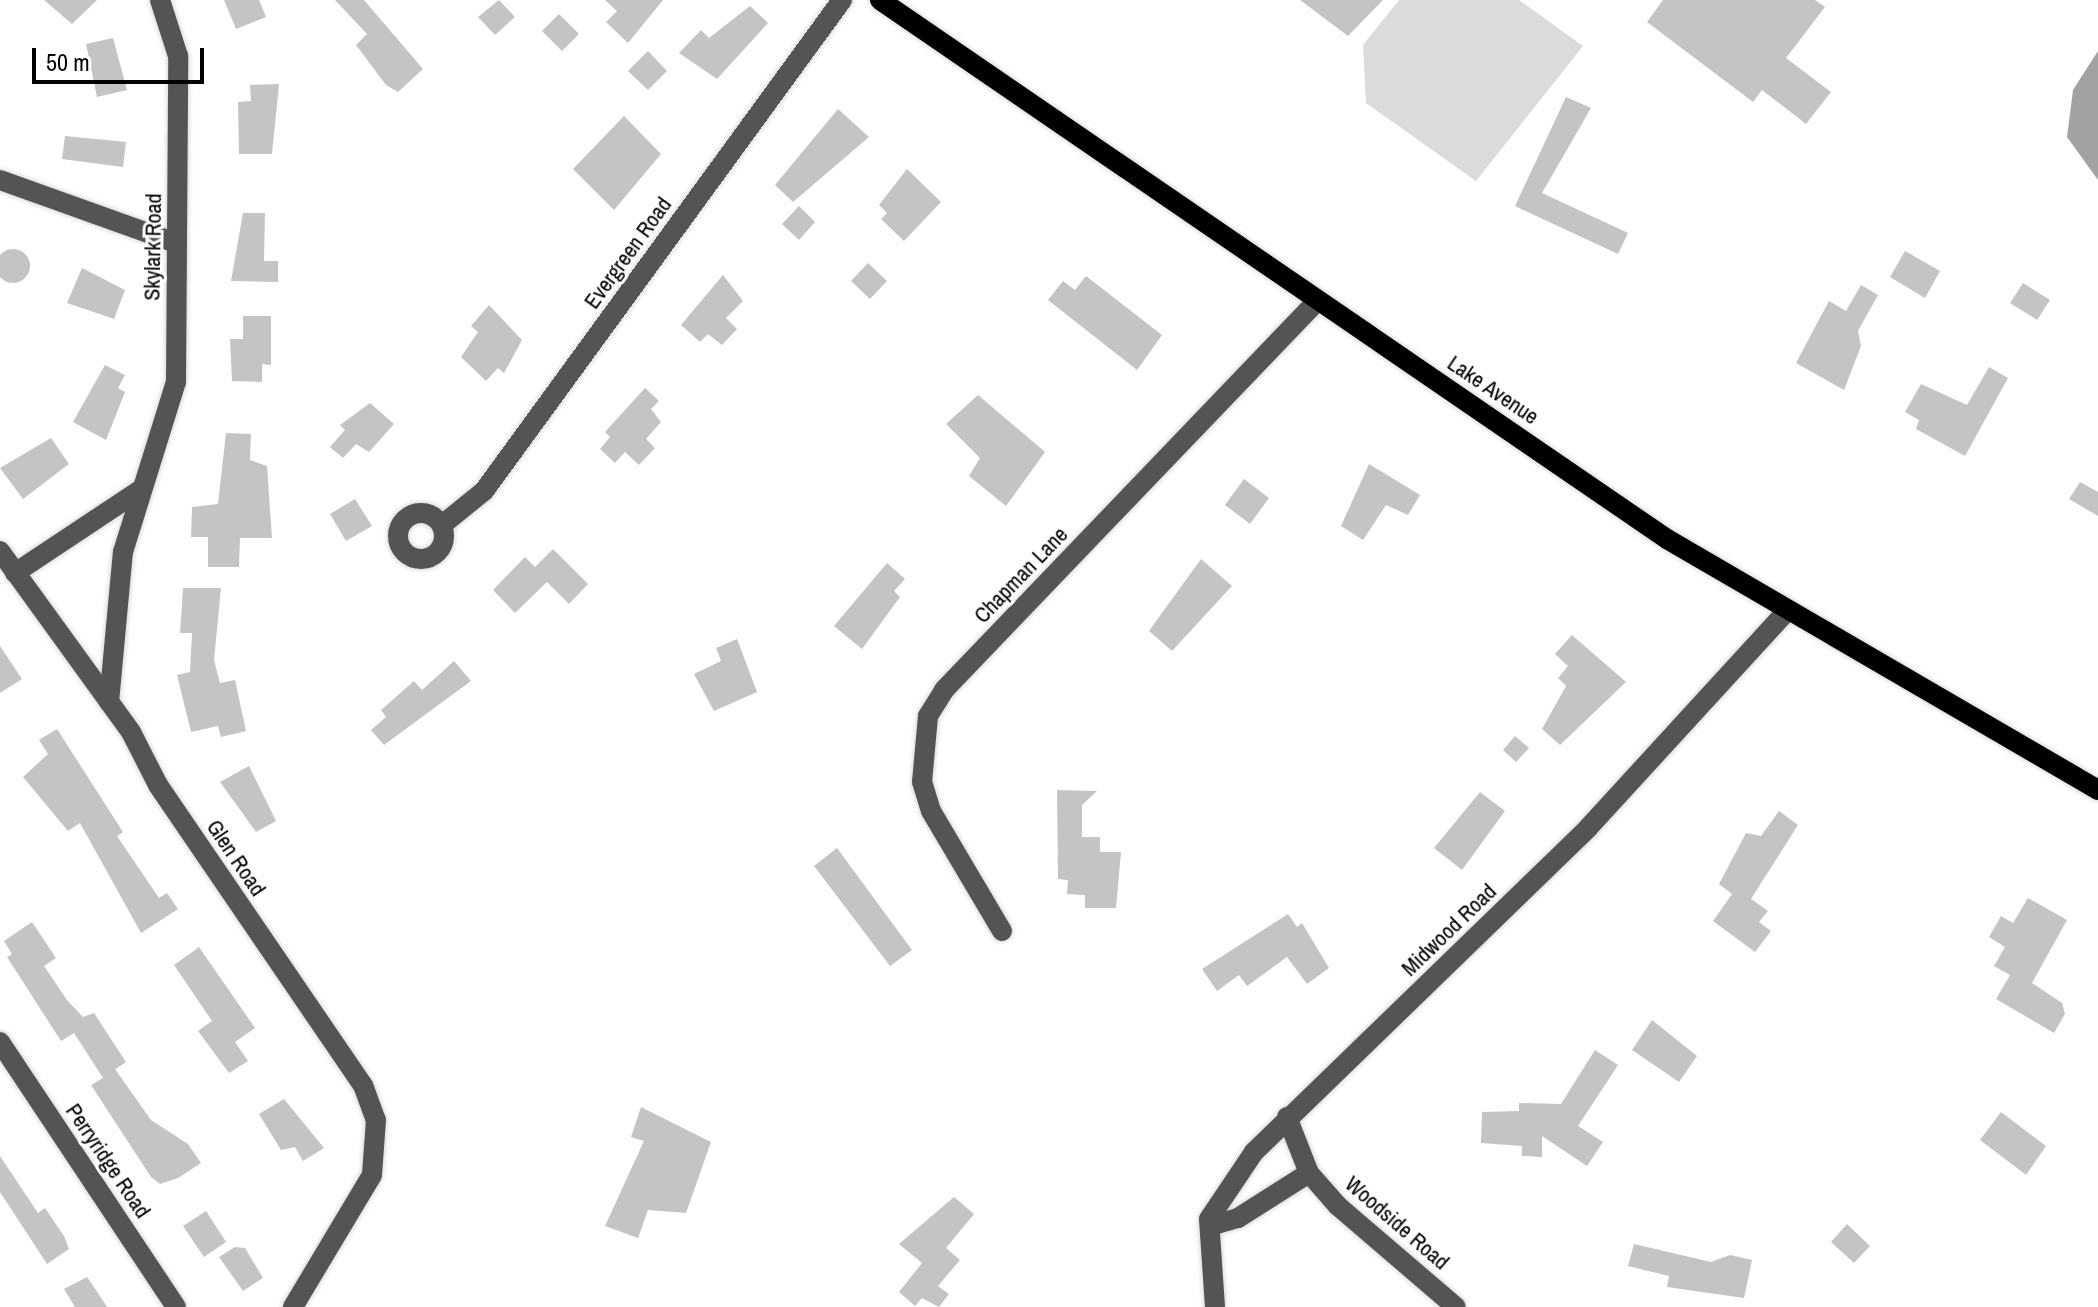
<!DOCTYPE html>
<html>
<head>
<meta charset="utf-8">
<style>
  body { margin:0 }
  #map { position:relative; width:2098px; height:1307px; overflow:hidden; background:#fff; font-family:"Archivo Narrow",sans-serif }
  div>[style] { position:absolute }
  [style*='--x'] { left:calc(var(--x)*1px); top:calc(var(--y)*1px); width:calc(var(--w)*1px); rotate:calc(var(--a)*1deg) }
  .green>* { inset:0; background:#dbdbdb }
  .water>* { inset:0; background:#a2a2a2 }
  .building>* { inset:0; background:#c4c4c4 }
  .round { border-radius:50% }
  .roads { filter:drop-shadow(0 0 2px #dbdbdb) drop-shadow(0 0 2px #dbdbdb) }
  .minor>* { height:20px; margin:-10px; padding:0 10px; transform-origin:10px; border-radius:10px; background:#545454 }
  .minor>.ring { margin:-10px; padding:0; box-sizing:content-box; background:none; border:20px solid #545454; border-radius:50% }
  .major>* { height:20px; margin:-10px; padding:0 10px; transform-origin:10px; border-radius:10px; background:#000 }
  span { translate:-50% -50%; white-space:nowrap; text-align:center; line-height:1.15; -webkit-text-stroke:6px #fff; paint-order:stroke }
  .street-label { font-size:22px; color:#000 }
  .scale { position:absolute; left:32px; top:48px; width:172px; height:36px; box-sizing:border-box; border:4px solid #000; border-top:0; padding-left:10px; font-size:24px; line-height:28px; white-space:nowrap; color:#000; -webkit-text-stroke:6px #fff; paint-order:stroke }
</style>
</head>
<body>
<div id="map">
  <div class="green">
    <i style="clip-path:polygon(1399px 0,1519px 0,1583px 46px,1476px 181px,1366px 103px,1363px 45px)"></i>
  </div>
  <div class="water">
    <i style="clip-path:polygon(2098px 51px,2098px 180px,2067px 137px,2073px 90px)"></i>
  </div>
  <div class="building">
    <i style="clip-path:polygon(44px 0,97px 0,72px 24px)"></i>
    <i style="clip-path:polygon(224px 0,259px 0,266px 17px,236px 29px)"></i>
    <i style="clip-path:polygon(335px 0,364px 0,423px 69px,398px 92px,386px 85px,356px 45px,367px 34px)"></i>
    <i style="clip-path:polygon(499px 0,515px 17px,495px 35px,478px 17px)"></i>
    <i style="clip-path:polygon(605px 0,663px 0,628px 43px,606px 22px,617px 11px)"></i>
    <i style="clip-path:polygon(1300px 0,1383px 0,1348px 36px)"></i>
    <i style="clip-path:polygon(1663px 0,1815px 0,1825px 7px,1786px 58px,1831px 92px,1806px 124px,1762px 90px,1753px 102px,1647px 22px)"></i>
    <i style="clip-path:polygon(750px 6px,768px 23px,717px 79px,679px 53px,701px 30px,709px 38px)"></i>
    <i style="clip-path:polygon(559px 14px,579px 34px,562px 51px,542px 31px)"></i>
    <i style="clip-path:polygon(113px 38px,127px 90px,97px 97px,86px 44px)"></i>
    <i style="clip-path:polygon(648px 51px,667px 71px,648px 90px,628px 71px)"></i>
    <i style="clip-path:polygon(279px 84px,272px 154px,239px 154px,238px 102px,251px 101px,250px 85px)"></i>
    <i style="clip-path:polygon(1566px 97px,1591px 108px,1542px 193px,1628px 233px,1618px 254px,1515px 206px)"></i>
    <i style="clip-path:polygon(838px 109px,869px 137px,793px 202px,775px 185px)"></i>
    <i style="clip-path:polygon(624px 116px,661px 154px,614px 210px,573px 169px)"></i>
    <i style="clip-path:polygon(65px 136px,126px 142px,123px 167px,62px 159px)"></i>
    <i style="clip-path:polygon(907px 169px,941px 202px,904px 241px,881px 219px,887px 213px,879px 205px)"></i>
    <i style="clip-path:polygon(799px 206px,815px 222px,799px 240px,782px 224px)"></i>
    <i style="clip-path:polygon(243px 213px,265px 213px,264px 261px,278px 261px,278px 282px,231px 281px)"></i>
    <i class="round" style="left:-4px;top:249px;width:34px;height:34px"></i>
    <i style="clip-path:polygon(1905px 251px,1940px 271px,1925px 298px,1890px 277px)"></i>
    <i style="clip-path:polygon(868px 263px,887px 281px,870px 299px,851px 281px)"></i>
    <i style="clip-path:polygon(82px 268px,125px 290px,114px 319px,67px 303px)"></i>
    <i style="clip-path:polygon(723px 275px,743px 301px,726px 318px,737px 329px,722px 345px,708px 334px,700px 342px,681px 325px)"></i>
    <i style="clip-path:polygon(1086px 276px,1162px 335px,1137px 370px,1048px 300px,1063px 281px,1075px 290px)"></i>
    <i style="clip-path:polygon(2023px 283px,2050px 300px,2037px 320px,2010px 303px)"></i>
    <i style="clip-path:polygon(1861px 285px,1878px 295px,1858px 331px,1861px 346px,1844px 390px,1796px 363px,1829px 301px,1846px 311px)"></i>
    <i style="clip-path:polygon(489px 305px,522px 340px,504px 373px,498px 368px,486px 381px,461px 357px,478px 332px,471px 326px)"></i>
    <i style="clip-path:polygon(243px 316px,271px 316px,271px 365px,262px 364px,262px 382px,232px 381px,230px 339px,243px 339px)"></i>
    <i style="clip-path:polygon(105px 365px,125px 375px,118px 388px,125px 392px,106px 440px,73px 422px)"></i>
    <i style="clip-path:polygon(1989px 367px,2008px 378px,1965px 456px,1916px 429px,1919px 420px,1905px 412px,1921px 384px,1967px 405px)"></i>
    <i style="clip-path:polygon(645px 388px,659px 401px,651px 409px,661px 422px,646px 439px,655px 448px,639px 465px,625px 452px,615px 463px,600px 449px,610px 437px,605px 432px)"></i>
    <i style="clip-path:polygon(978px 395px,1045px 452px,1006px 506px,969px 476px,980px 458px,946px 424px)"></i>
    <i style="clip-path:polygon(370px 403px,394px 424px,369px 452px,356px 444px,343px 458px,330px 447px,345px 430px,340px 425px)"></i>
    <i style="clip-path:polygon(226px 433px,251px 434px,250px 460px,267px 466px,272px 538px,240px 538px,239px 567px,208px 567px,208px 537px,191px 537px,192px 507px,218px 504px)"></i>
    <i style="clip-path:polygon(51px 438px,69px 464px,23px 499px,0 468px)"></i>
    <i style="clip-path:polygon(1369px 464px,1420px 495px,1408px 515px,1386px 505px,1363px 540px,1341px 526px)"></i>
    <i style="clip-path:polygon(1244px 479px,1269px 498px,1250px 524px,1225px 505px)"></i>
    <i style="clip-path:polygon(2080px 482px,2098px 492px,2098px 516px,2069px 499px)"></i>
    <i style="clip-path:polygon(355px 499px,372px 526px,346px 541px,330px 514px)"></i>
    <i style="clip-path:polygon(553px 549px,588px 584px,569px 604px,547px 582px,515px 613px,493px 590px,525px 557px,535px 567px)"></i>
    <i style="clip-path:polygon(1201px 559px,1232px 586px,1172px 651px,1149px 631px)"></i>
    <i style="clip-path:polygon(887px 563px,905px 579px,894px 591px,900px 597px,862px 649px,834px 626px)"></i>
    <i style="clip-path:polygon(183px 588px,221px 588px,214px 660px,220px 683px,235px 680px,246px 731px,221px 737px,218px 726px,191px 732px,177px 675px,190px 672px,192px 633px,180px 633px)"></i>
    <i style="clip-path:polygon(1572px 635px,1626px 682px,1560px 745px,1542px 729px,1566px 686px,1558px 678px,1568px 666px,1555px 654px)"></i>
    <i style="clip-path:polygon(737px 639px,757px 692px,714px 711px,694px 674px,721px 661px,716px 648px)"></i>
    <i style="clip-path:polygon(0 646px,22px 679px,0 693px)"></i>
    <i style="clip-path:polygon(454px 661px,471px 681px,384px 745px,371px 730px,386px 717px,381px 710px,414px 681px,422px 690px)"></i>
    <i style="clip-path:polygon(57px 729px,123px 832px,117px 836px,159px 898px,167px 893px,178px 909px,141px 933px,80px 823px,68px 831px,23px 777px,48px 754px,39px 740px)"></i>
    <i style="clip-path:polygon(1515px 736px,1529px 748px,1516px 762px,1503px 750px)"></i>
    <i style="clip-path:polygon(249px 766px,276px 821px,256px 832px,220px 782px)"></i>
    <i style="clip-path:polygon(1057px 790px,1097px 791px,1082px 805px,1082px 837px,1100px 837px,1100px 852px,1121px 852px,1116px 908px,1085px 908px,1085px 895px,1067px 894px,1068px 880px,1058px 879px)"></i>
    <i style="clip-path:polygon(1480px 792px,1505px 811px,1462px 870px,1434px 848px)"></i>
    <i style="clip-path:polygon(1779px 811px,1798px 825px,1751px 899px,1768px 911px,1759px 922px,1771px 931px,1755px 952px,1713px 921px,1732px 894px,1719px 884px,1746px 833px,1761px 836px)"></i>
    <i style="clip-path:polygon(837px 848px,912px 950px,890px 966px,814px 866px)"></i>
    <i style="clip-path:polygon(2028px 898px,2067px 920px,2032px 983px,2062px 1003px,2065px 1014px,2054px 1033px,1996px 999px,2010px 975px,1994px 966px,2005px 947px,1989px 937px,2001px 916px,2013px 923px)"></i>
    <i style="clip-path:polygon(1288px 914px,1297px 927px,1302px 923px,1329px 968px,1307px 984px,1287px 957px,1247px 986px,1239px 975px,1217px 991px,1202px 969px)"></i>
    <i style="clip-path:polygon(32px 922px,56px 958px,44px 966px,67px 1000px,83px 1017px,94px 1013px,126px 1062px,111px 1072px,115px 1069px,151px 1120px,188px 1144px,201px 1163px,178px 1178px,160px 1184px,151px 1177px,91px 1085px,103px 1078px,74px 1033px,61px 1041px,7px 957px,12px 954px,4px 941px)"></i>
    <i style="clip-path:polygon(199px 947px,255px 1028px,235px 1042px,248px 1061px,229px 1073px,198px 1031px,212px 1021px,174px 965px)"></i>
    <i style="clip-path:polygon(1652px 1020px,1697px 1056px,1679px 1082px,1632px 1050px)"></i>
    <i style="clip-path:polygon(1595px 1050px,1618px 1065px,1578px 1126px,1603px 1142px,1587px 1166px,1542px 1136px,1542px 1157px,1522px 1156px,1522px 1146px,1481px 1143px,1482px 1112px,1519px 1111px,1519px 1103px,1561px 1104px)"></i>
    <i style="clip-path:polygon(284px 1099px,324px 1148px,303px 1161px,295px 1147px,281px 1150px,259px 1114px)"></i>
    <i style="clip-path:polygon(641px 1107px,711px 1142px,686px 1213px,648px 1210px,638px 1238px,605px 1226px,644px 1141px,631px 1137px)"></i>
    <i style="clip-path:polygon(2001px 1112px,2046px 1146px,2026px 1175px,1980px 1140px)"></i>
    <i style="clip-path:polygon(0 1156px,38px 1213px,45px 1208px,64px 1236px,69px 1249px,47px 1264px,0 1192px)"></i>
    <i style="clip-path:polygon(954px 1197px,974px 1214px,946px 1248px,960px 1260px,938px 1286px,949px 1294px,939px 1307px,922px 1298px,915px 1306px,899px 1292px,922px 1263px,899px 1244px)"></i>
    <i style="clip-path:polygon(206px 1211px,226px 1242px,204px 1257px,183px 1226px)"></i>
    <i style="clip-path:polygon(1847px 1224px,1870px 1246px,1854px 1263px,1831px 1242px)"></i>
    <i style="clip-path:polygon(1634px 1244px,1711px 1262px,1730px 1255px,1752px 1260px,1744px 1298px,1667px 1287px,1669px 1276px,1628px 1266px)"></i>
    <i style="clip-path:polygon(235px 1247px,245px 1248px,263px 1278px,243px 1291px,219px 1257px)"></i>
    <i style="clip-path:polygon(87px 1277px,98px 1293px,107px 1307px,75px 1307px,64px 1289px)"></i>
  </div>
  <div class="roads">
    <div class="minor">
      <i style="--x:0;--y:180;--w:187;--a:19.7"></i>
      <i class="ring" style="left:398px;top:513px;width:26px;height:26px"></i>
      <i style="--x:442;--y:525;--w:54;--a:-39"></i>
      <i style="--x:484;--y:491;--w:608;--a:-53.9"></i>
      <i style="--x:0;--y:551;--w:223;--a:54.1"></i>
      <i style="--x:131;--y:732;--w:59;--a:63"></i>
      <i style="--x:158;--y:785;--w:363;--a:55.7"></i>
      <i style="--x:363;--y:1085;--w:37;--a:70"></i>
      <i style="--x:376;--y:1120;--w:55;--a:94.2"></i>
      <i style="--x:372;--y:1175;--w:154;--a:120.9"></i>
      <i style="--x:15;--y:573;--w:150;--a:-33.6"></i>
      <i style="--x:109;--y:702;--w:151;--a:-84.7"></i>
      <i style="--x:123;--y:552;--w:178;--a:-72.7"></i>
      <i style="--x:176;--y:382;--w:326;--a:-89.6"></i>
      <i style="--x:178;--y:56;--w:59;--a:-107.8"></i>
      <i style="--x:1002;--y:931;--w:139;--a:-120.6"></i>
      <i style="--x:931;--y:811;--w:30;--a:-107"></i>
      <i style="--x:922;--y:782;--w:66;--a:-84.8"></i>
      <i style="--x:928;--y:716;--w:31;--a:-58"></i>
      <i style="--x:944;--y:690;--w:540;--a:-46.2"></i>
      <i style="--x:0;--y:1042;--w:318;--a:56.4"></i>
      <i style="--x:1287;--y:1117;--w:60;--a:68.6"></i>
      <i style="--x:1309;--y:1173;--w:44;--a:48.7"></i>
      <i style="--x:1338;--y:1206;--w:155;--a:40.6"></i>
      <i style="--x:1210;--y:1226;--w:29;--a:-16"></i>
      <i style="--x:1238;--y:1218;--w:84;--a:-32.4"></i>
      <i style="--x:1215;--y:1307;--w:88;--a:-93.9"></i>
      <i style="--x:1209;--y:1219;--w:81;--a:-56.1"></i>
      <i style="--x:1254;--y:1152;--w:465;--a:-44.1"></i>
      <i style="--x:1588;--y:828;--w:292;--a:-47.5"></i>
    </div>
    <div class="major">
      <i style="--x:880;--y:0;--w:954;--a:34.41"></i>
      <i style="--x:1667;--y:539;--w:499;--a:30.2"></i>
    </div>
  </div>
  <div class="street-label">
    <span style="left:153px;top:247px;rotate:-89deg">Skylark Road</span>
    <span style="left:628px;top:253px;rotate:-54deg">Evergreen Road</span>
    <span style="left:1493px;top:390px;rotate:34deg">Lake Avenue</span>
    <span style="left:1021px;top:575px;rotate:-46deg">Chapman Lane</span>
    <span style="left:236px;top:858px;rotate:56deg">Glen Road</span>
    <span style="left:1449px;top:930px;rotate:-44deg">Midwood Road</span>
    <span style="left:108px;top:1161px;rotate:56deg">Perryridge Road</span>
    <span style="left:1397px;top:1223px;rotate:41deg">Woodside Road</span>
  </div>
  <div class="scale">50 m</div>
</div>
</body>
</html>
